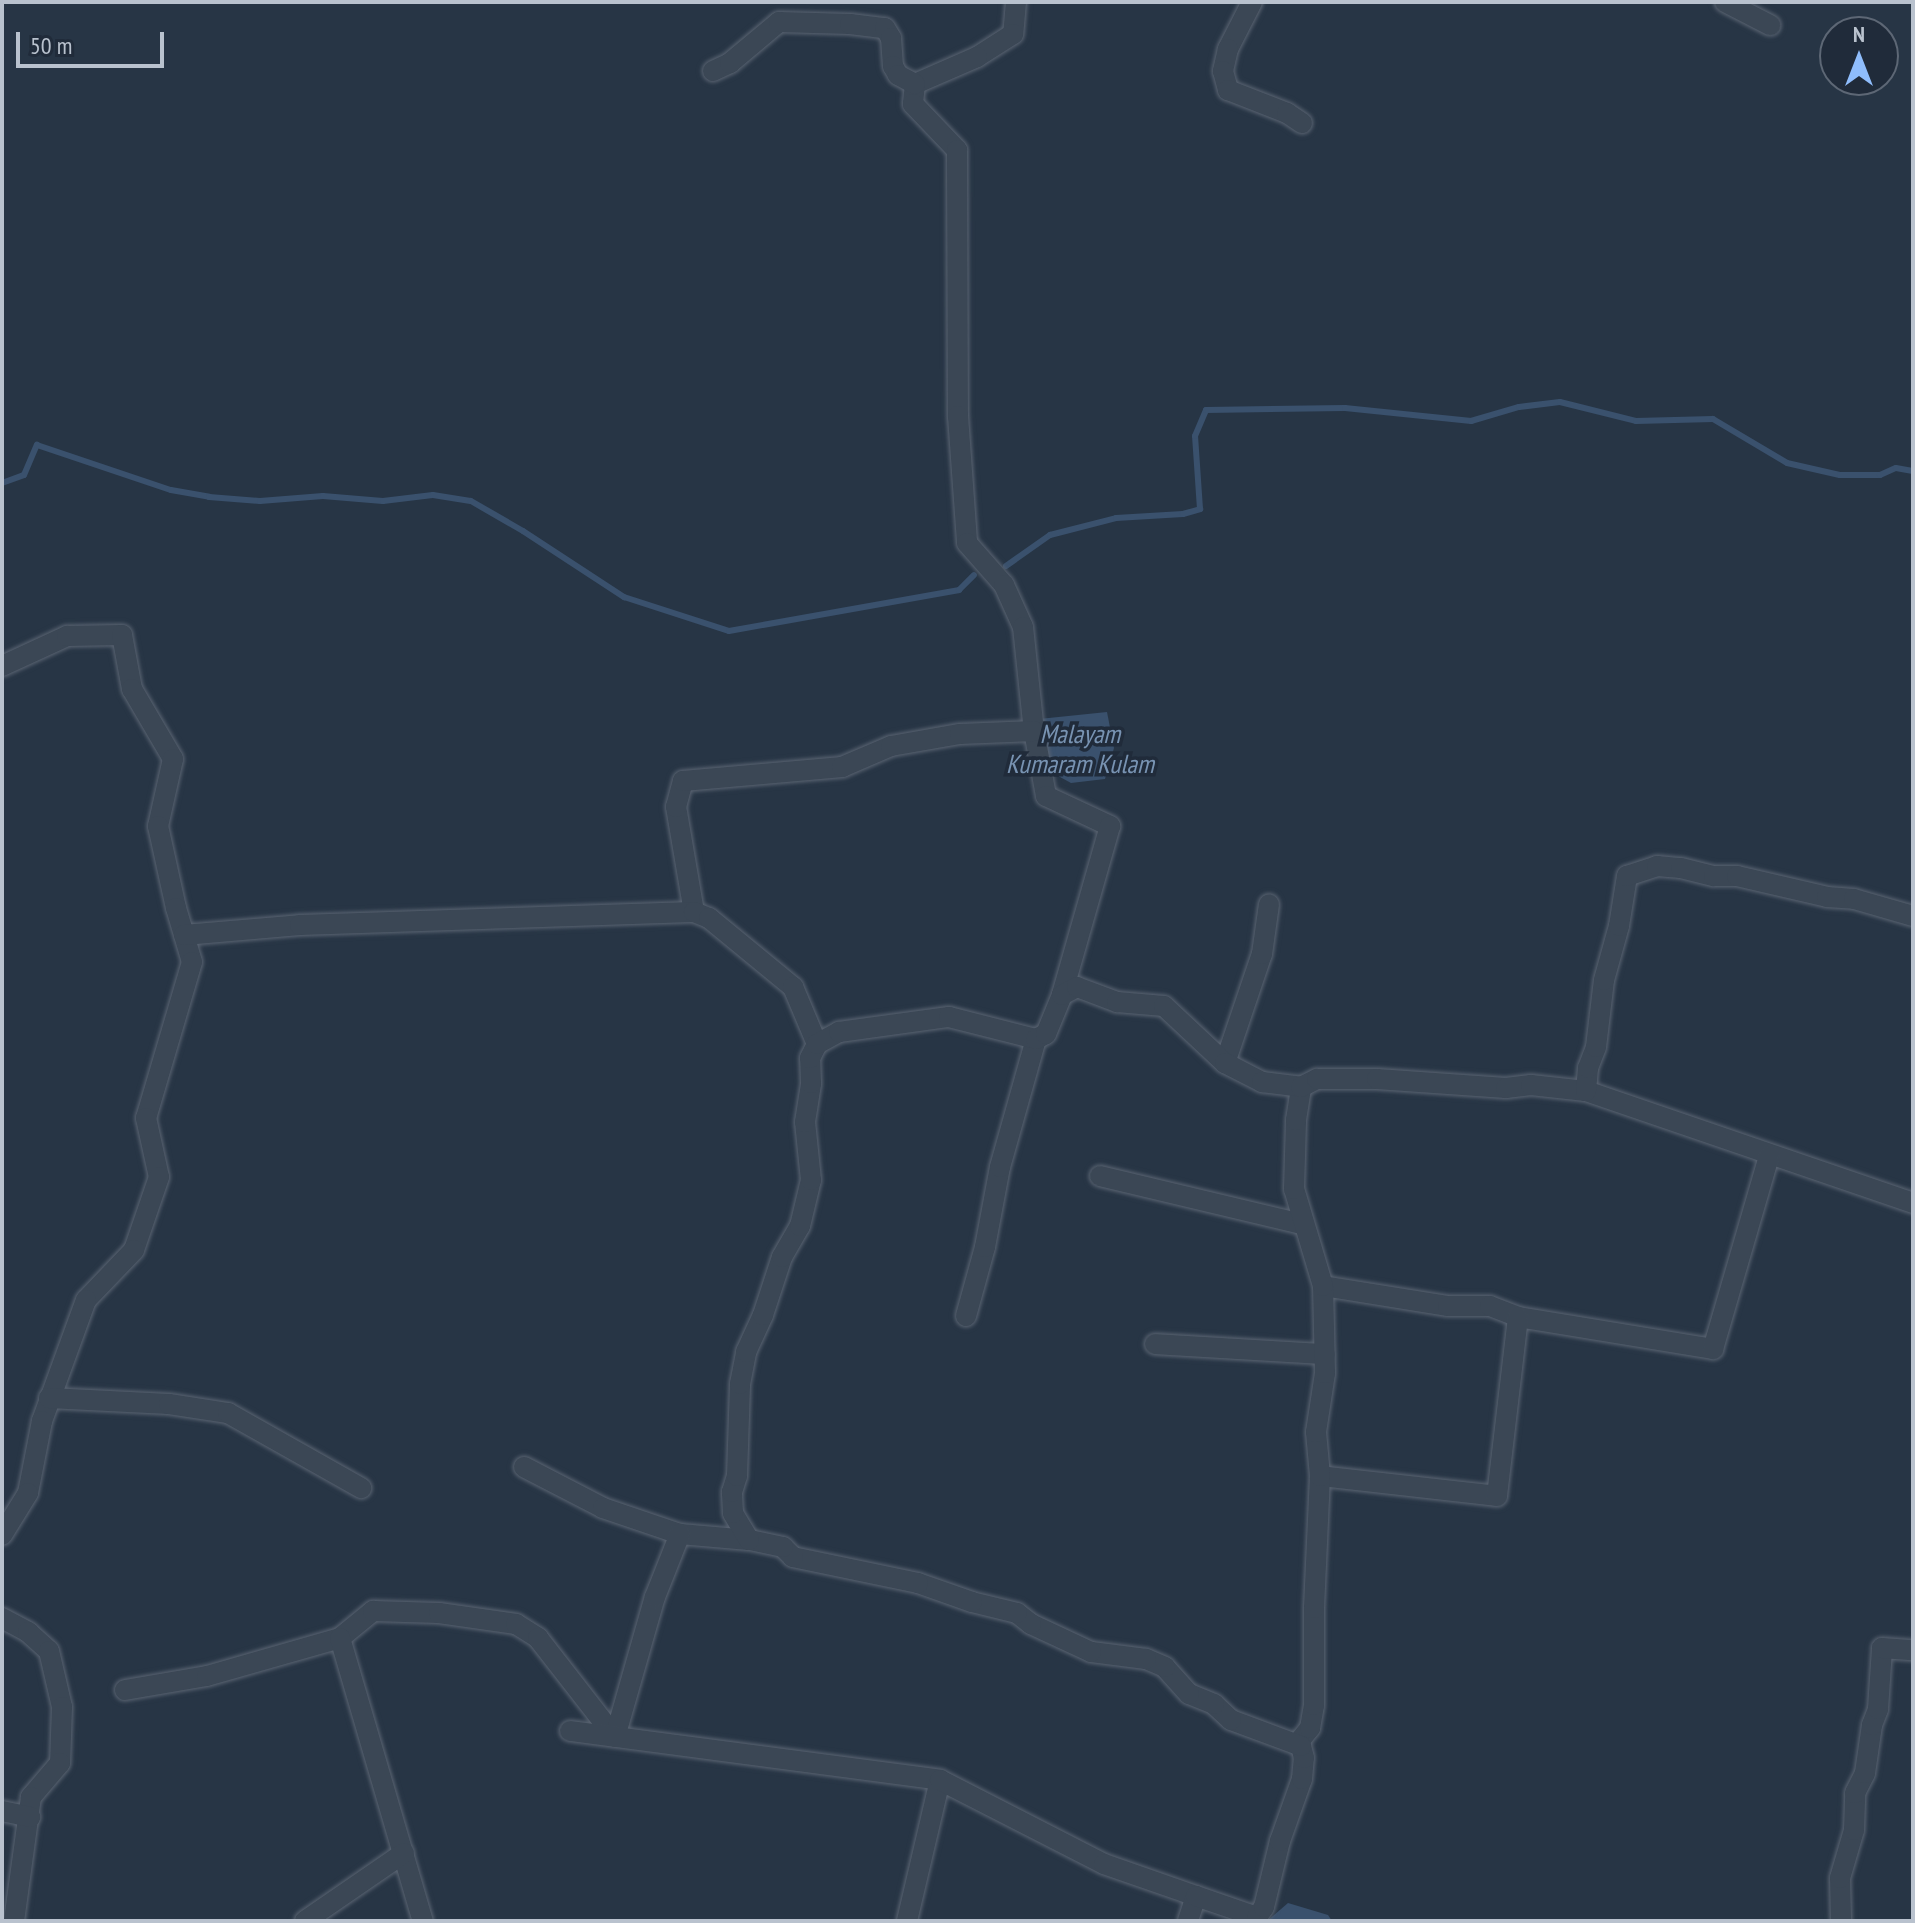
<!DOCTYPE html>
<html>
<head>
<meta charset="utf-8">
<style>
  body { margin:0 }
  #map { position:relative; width:1915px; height:1923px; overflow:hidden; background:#273545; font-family:"PT Sans Narrow",sans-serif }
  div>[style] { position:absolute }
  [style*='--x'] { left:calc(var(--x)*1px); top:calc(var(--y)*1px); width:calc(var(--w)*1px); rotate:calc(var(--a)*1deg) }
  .water>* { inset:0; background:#3a516d }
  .stream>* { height:6px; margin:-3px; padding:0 3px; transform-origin:3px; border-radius:3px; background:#3a516d }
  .roads { filter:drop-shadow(0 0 2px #5a6472) drop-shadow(0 0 2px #5a6472) }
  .minor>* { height:20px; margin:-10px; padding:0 10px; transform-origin:10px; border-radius:10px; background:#3b4755 }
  span { translate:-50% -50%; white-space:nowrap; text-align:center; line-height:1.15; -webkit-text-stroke:7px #202b3a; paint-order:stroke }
  .water-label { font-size:26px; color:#7893b2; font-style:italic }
  .frame { position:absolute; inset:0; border:4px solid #b9c2ce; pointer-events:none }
  .north { position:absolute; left:1819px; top:16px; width:80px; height:80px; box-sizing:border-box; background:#202b3a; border:2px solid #5d6775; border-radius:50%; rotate:0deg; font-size:22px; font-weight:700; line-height:32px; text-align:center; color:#b9c2ce }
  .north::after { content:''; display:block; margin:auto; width:28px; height:36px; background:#8fbdfc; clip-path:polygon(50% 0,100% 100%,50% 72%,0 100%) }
  .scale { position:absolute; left:16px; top:32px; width:148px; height:36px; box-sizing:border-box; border:4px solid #b9c2ce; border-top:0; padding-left:10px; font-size:24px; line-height:28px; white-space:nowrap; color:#b9c2ce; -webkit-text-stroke:6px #202b3a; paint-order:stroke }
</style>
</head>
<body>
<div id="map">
  <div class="water">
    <i style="clip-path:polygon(1107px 712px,1114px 748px,1105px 779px,1071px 783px,1049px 771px,1039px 719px)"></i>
    <i style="clip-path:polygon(1288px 1903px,1328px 1915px,1332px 1921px,1267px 1921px)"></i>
  </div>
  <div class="stream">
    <i style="--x:2;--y:483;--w:23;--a:-20"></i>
    <i style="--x:24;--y:475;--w:33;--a:-67"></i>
    <i style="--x:37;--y:445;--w:141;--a:18.6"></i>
    <i style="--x:171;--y:490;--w:39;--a:10"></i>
    <i style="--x:209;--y:497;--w:51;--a:4.5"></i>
    <i style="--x:260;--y:501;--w:63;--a:-4.5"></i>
    <i style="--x:323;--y:496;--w:60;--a:4.8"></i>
    <i style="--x:383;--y:501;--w:50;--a:-6.8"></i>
    <i style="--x:433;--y:495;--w:38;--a:9"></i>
    <i style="--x:471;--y:501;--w:60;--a:30"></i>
    <i style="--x:523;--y:531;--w:121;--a:33.2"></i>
    <i style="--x:624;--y:597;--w:110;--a:17.9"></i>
    <i style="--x:729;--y:631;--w:234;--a:-10.1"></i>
    <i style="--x:959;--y:590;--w:21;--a:-45"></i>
    <i style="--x:1006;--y:566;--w:54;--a:-35.2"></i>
    <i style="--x:1050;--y:535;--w:68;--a:-14.4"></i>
    <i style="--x:1116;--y:518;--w:67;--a:-3.4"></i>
    <i style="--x:1183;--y:514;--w:18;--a:-16"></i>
    <i style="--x:1200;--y:509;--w:73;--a:-93.9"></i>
    <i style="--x:1195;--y:436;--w:28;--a:-67"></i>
    <i style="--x:1206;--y:410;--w:139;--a:-0.8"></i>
    <i style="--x:1345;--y:408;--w:127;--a:5.9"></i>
    <i style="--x:1471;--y:421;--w:50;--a:-16.3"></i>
    <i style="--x:1519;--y:407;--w:41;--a:-7"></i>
    <i style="--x:1560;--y:402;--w:78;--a:14"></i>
    <i style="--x:1636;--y:421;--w:77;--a:-1.5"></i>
    <i style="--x:1713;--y:419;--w:86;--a:30.7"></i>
    <i style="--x:1787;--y:463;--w:54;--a:12.8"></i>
    <i style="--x:1840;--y:475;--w:40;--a:0"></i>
    <i style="--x:1880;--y:475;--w:17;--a:-24"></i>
    <i style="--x:1896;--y:468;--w:17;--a:10"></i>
  </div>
  <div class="roads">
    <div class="minor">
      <i style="--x:1016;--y:2;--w:32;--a:95"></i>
      <i style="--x:1013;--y:34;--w:43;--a:147.4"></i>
      <i style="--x:977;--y:57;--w:68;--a:156.5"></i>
      <i style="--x:915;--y:84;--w:20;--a:96"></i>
      <i style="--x:913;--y:104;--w:64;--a:46.3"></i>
      <i style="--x:957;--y:150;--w:266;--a:89.8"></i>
      <i style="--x:958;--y:416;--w:127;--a:85.9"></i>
      <i style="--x:967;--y:543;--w:56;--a:48.6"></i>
      <i style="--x:1004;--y:585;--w:46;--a:65.7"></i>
      <i style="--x:1023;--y:627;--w:105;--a:84"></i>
      <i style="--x:1034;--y:731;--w:66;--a:79.5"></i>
      <i style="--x:1046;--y:796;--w:71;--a:25.1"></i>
      <i style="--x:1110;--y:826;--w:176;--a:105.9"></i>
      <i style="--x:1252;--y:2;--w:53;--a:117.1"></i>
      <i style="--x:1228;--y:49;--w:23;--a:103"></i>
      <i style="--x:1223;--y:71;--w:20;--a:75"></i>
      <i style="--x:1228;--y:90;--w:63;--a:21.3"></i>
      <i style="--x:1287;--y:113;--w:18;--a:34"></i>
      <i style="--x:1725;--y:2;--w:51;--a:27.1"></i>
      <i style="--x:713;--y:71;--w:19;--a:-25"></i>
      <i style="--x:730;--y:63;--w:64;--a:-39.9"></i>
      <i style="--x:779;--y:22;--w:71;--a:1.6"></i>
      <i style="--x:850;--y:24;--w:35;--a:7"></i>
      <i style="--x:885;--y:28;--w:12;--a:59"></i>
      <i style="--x:891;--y:38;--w:28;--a:86"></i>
      <i style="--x:893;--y:66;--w:10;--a:61"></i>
      <i style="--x:898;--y:75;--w:19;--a:28"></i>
      <i style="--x:2;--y:666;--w:72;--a:-24.8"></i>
      <i style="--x:67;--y:636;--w:55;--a:-1"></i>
      <i style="--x:122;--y:635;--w:55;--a:79.5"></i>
      <i style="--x:132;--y:689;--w:81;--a:59.6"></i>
      <i style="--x:173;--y:759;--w:69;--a:102.6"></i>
      <i style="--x:158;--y:826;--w:84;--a:77.6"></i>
      <i style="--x:176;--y:908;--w:56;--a:73.5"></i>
      <i style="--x:192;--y:962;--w:163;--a:106.4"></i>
      <i style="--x:146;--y:1118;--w:60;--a:77.6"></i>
      <i style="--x:159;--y:1177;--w:77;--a:108.9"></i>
      <i style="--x:134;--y:1250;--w:69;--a:133.8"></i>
      <i style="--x:86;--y:1300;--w:129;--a:110"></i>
      <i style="--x:42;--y:1421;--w:73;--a:101"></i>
      <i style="--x:28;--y:1493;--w:49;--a:121.8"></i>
      <i style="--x:694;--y:912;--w:107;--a:-99.7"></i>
      <i style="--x:676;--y:807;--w:27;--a:-75"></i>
      <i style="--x:683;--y:781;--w:160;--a:-5"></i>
      <i style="--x:842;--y:767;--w:53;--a:-23.2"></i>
      <i style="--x:891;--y:746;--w:70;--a:-9.9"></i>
      <i style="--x:960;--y:734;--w:74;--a:-2.3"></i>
      <i style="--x:184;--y:935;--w:116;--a:-4.9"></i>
      <i style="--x:300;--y:925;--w:394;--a:-1.9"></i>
      <i style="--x:694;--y:912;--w:16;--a:22"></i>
      <i style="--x:709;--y:918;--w:109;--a:39.4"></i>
      <i style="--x:793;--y:987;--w:62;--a:67.2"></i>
      <i style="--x:1225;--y:1063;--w:115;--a:-71.3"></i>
      <i style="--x:1262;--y:954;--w:50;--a:-82"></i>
      <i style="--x:1586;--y:1091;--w:346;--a:18.9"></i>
      <i style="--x:1100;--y:1176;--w:208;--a:13.4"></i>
      <i style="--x:1323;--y:1286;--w:127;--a:9.1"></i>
      <i style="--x:1448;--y:1306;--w:42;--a:0"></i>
      <i style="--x:1490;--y:1306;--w:30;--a:21"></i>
      <i style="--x:1518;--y:1317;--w:198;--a:9.3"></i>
      <i style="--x:1713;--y:1349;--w:201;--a:-73.8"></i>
      <i style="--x:966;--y:1316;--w:72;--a:-74.6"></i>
      <i style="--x:985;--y:1247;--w:81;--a:-79.4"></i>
      <i style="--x:1000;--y:1167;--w:133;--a:-74.3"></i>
      <i style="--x:1155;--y:1344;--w:170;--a:3.4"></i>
      <i style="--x:49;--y:1398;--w:120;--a:2.9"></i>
      <i style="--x:169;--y:1404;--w:60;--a:8.7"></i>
      <i style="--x:228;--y:1413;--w:153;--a:29.4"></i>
      <i style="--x:524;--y:1467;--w:89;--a:27.4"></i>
      <i style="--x:603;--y:1508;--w:81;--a:18.7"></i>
      <i style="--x:680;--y:1534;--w:69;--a:5"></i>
      <i style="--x:1320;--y:1476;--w:178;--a:6.4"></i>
      <i style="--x:1497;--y:1496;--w:180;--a:-83.3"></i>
      <i style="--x:2;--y:1618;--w:30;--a:28"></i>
      <i style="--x:28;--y:1632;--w:28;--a:42"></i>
      <i style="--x:49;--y:1651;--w:57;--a:76.9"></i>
      <i style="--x:62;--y:1707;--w:56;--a:92"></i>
      <i style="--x:60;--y:1763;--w:45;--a:130.5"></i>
      <i style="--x:31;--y:1797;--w:125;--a:97.8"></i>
      <i style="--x:340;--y:1638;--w:43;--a:-39.3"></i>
      <i style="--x:373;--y:1611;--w:66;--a:1.7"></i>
      <i style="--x:439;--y:1613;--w:78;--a:8.1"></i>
      <i style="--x:516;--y:1624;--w:26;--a:32"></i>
      <i style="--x:538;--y:1638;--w:125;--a:52.1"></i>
      <i style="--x:615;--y:1737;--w:146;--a:-74.1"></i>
      <i style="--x:655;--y:1597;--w:68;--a:-68.4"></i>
      <i style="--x:125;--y:1690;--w:83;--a:-9.7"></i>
      <i style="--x:207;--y:1676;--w:138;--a:-15.9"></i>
      <i style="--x:340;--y:1638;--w:295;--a:73.7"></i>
      <i style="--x:570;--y:1731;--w:373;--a:7.5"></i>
      <i style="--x:940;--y:1780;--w:145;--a:103.2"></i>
      <i style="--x:1297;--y:1744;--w:21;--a:-51"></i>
      <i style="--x:1310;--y:1728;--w:23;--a:-80"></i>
      <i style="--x:1314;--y:1705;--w:97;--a:-90"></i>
      <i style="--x:1314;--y:1608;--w:132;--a:-87.4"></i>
      <i style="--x:1320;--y:1476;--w:44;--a:-95.2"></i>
      <i style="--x:1316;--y:1432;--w:60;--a:-81.3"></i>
      <i style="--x:1325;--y:1373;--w:87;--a:-91.3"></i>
      <i style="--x:1323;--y:1286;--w:101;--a:-106.6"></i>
      <i style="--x:1294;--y:1189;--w:69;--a:-88.3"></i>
      <i style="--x:1296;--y:1120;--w:33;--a:-81"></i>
      <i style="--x:940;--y:1780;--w:184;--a:27.1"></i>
      <i style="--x:1104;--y:1864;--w:97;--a:19.2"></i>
      <i style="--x:1196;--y:1896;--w:26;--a:108"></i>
      <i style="--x:2;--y:1811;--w:29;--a:12"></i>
      <i style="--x:1196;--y:1896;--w:65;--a:19"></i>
      <i style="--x:1257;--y:1917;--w:12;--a:-55"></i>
      <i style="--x:1264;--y:1907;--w:68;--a:-76.4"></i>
      <i style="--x:1280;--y:1841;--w:66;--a:-70.5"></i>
      <i style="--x:1302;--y:1779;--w:21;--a:-85"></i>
      <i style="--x:1304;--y:1758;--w:12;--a:-104"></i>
      <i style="--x:1301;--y:1746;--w:75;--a:-159.6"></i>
      <i style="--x:1231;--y:1720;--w:23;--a:-137"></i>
      <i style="--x:1214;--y:1704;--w:27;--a:-158"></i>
      <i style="--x:1189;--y:1694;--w:36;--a:-132"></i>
      <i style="--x:1165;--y:1667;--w:21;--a:-157"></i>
      <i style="--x:1146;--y:1659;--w:55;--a:-172.7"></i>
      <i style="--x:1091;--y:1652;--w:66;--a:-155"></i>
      <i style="--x:1031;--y:1624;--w:18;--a:-142"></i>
      <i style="--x:1017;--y:1613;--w:46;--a:-166.3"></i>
      <i style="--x:972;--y:1602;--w:57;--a:-160.6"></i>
      <i style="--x:918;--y:1583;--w:128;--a:-168.3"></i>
      <i style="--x:793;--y:1557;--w:14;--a:-135"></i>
      <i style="--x:783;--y:1547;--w:35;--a:-168"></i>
      <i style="--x:749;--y:1540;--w:31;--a:-121"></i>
      <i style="--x:733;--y:1513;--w:21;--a:-93"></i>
      <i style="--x:732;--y:1492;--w:17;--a:-73"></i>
      <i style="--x:737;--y:1476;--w:92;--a:-88.1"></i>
      <i style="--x:740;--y:1384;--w:33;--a:-79"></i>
      <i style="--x:746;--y:1352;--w:41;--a:-65.3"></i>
      <i style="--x:763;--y:1315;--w:61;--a:-71.9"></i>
      <i style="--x:782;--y:1257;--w:36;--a:-60"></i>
      <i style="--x:800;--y:1226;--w:47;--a:-76.6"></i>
      <i style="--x:811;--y:1180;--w:58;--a:-95.9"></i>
      <i style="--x:805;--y:1122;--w:39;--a:-81"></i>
      <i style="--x:811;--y:1083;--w:25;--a:-92"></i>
      <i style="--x:810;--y:1058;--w:16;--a:-63"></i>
      <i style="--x:817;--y:1044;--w:25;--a:-29"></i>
      <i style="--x:839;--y:1032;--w:111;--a:-7.8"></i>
      <i style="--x:949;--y:1017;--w:90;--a:14.2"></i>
      <i style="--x:1036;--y:1039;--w:11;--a:-27"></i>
      <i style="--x:1046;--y:1034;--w:42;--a:-67.7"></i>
      <i style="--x:1062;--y:995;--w:17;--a:-28"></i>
      <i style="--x:1077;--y:987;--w:43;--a:20.6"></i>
      <i style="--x:1117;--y:1002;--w:47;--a:4.9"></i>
      <i style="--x:1164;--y:1006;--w:83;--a:43.1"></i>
      <i style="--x:1225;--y:1063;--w:42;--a:27.2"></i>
      <i style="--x:1262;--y:1082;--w:39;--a:7"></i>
      <i style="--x:1301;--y:1087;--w:18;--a:-27"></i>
      <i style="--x:1317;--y:1079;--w:60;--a:0"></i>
      <i style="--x:1377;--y:1079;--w:129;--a:4"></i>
      <i style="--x:1506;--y:1088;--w:25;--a:-7"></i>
      <i style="--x:1531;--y:1085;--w:55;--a:6.2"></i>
      <i style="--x:1586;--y:1091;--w:23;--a:-85"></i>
      <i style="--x:1588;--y:1068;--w:22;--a:-69"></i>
      <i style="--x:1596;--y:1047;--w:67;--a:-83.2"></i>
      <i style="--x:1604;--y:980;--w:56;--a:-74.5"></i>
      <i style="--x:1619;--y:926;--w:51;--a:-80.9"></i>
      <i style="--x:1627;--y:876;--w:32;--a:-18"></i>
      <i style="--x:1657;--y:866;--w:24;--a:5"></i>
      <i style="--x:1681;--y:868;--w:34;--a:14"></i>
      <i style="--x:1714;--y:876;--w:23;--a:0"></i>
      <i style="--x:1737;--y:876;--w:92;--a:13.1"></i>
      <i style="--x:1827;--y:897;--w:27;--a:4"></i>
      <i style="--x:1854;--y:899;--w:61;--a:16.1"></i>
      <i style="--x:305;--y:1921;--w:120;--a:-34.5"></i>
      <i style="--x:1841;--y:1921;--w:43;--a:-91.3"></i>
      <i style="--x:1840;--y:1878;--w:50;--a:-73.7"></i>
      <i style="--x:1854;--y:1830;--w:37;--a:-88"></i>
      <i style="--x:1855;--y:1793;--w:22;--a:-63"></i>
      <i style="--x:1865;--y:1773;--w:49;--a:-81.7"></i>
      <i style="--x:1872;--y:1725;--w:17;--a:-69"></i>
      <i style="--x:1878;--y:1709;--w:61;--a:-86.2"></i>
      <i style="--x:1882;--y:1648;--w:31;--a:4"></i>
    </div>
  </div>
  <div class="water-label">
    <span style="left:1080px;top:749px">Malayam<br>Kumaram Kulam</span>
  </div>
  <div class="frame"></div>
  <div class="north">N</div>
  <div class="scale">50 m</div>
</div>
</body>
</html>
